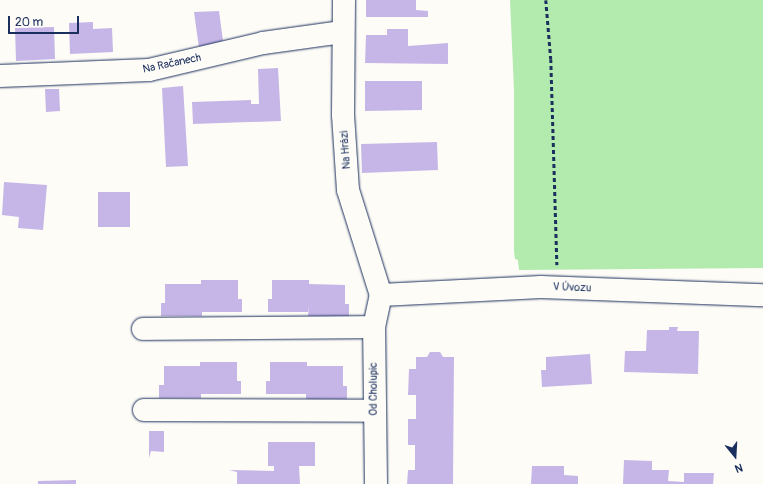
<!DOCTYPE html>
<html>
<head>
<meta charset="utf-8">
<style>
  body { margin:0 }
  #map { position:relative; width:763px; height:484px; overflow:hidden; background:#fdfcf7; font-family:Pangolin,sans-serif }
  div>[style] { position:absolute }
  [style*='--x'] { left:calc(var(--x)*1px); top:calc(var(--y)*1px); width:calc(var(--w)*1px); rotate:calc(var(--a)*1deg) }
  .green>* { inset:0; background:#b3eaad }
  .building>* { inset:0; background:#c6b6e7 }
  .path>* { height:2.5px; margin-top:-1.25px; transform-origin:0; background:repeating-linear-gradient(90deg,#1b2f5e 0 4px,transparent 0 7px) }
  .roads { filter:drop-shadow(0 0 1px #1b2f5e) drop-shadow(0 0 1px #1b2f5e) }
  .minor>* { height:22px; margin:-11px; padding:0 11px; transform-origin:11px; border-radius:11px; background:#fdfcf7 }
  span { translate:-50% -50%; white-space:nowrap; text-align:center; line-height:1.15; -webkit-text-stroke:4px #fdfcf7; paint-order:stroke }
  .street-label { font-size:11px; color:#1b2f5e }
  .north { position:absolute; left:715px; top:436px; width:40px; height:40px; -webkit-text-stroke:3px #fdfcf7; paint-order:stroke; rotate:162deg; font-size:11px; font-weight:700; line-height:16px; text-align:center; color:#1b2f5e }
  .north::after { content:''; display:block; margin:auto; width:14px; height:18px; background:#1b2f5e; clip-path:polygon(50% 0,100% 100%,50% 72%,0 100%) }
  .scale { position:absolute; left:8px; top:16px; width:71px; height:18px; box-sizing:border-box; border:2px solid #1b2f5e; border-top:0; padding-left:5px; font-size:12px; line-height:14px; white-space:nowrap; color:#1b2f5e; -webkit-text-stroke:3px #fdfcf7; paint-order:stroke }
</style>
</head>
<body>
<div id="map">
  <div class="green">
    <i style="clip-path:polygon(510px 0,763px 0,763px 268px,519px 270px,518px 260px,515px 259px,514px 251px,514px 90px)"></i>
  </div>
  <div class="building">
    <i style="clip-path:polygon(366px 0,416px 0,416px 10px,428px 11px,428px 17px,366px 17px)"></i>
    <i style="clip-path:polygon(219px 11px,223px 41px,199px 48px,194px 12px)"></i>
    <i style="clip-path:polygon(93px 22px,93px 29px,112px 28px,113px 52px,70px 54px,69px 23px)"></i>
    <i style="clip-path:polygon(54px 27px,55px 59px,16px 61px,15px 28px)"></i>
    <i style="clip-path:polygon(387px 29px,408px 29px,408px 46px,448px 43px,448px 64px,365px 63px,366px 35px,387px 35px)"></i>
    <i style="clip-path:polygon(278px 68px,281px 121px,193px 124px,192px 102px,251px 100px,251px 104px,259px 104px,258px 69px)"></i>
    <i style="clip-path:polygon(365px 81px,422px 81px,422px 110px,365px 111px)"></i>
    <i style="clip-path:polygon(183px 86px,188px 166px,166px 167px,162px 88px)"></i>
    <i style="clip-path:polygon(45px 89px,59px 89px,60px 111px,46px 112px)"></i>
    <i style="clip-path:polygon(437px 142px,438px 170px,362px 173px,361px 144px)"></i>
    <i style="clip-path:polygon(4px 182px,47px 185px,43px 230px,18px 228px,19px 217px,2px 215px)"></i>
    <i style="clip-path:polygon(98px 192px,130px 192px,130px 227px,98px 227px)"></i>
    <i style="clip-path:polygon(201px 280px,238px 280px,238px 299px,242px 299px,242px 312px,202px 312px,202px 316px,161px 316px,161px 303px,165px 303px,165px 284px,201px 284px)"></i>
    <i style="clip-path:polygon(272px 280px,309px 280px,309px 284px,345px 285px,345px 304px,349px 304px,349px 317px,308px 316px,309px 305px,308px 312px,268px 312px,268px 299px,272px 299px)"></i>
    <i style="clip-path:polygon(669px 327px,678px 327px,677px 331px,699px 331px,698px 374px,624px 372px,625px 351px,646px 351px,647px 330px,669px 330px)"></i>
    <i style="clip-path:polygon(430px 352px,440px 352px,443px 357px,454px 357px,453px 484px,407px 484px,408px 470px,415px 470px,415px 445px,408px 445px,408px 419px,416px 419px,416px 395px,408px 395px,409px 369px,416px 369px,416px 357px,427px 357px)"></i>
    <i style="clip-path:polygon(590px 354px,592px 384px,542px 387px,541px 370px,546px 370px,546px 357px)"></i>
    <i style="clip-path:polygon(200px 362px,237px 362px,237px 381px,241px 381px,241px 394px,201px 394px,201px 398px,159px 398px,159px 385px,164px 385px,164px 366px,200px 366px)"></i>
    <i style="clip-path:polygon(270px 362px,307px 362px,307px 366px,343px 366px,343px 386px,347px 386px,347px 399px,306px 399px,306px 394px,266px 394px,266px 381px,270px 381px)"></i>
    <i style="clip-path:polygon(149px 431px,164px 431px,164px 452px,151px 451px,149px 458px)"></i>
    <i style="clip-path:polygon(268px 442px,315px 442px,315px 466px,299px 466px,300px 484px,237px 484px,237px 472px,229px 470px,274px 471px,274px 466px,268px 466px)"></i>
    <i style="clip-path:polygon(624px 460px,652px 461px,652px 470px,669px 470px,668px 481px,684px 482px,684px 473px,714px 473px,713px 484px,623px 484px)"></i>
    <i style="clip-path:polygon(532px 466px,564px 466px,564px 475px,578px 476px,578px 484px,531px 484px)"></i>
    <i style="clip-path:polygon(76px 480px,76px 484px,38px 484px,38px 481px)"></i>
  </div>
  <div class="path">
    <i style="--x:546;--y:0;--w:59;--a:85.2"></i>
    <i style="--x:551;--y:59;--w:206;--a:88.3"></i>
  </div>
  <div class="roads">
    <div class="minor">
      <i style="--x:344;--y:0;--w:115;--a:90.5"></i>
      <i style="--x:343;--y:115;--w:75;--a:86.2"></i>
      <i style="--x:348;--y:190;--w:110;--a:72.6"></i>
      <i style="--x:0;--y:76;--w:149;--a:-2.3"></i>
      <i style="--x:149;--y:70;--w:117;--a:-13.3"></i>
      <i style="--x:263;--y:43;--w:80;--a:-7.9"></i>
      <i style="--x:381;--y:295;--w:160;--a:-2.9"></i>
      <i style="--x:541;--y:287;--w:222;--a:2.1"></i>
      <i style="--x:143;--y:329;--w:231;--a:-0.5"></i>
      <i style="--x:144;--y:410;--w:230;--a:0.2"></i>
      <i style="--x:376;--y:484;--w:157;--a:-90.7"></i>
      <i style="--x:374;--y:327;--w:33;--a:-78"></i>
    </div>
  </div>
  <div class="street-label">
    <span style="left:172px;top:64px;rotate:-12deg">Na Račanech</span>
    <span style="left:346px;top:150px;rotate:-94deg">Na Hrázi</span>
    <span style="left:572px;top:288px;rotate:2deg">V Úvozu</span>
    <span style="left:374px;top:389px;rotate:-90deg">Od Cholupic</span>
  </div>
  <div class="north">N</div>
  <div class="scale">20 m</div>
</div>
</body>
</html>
